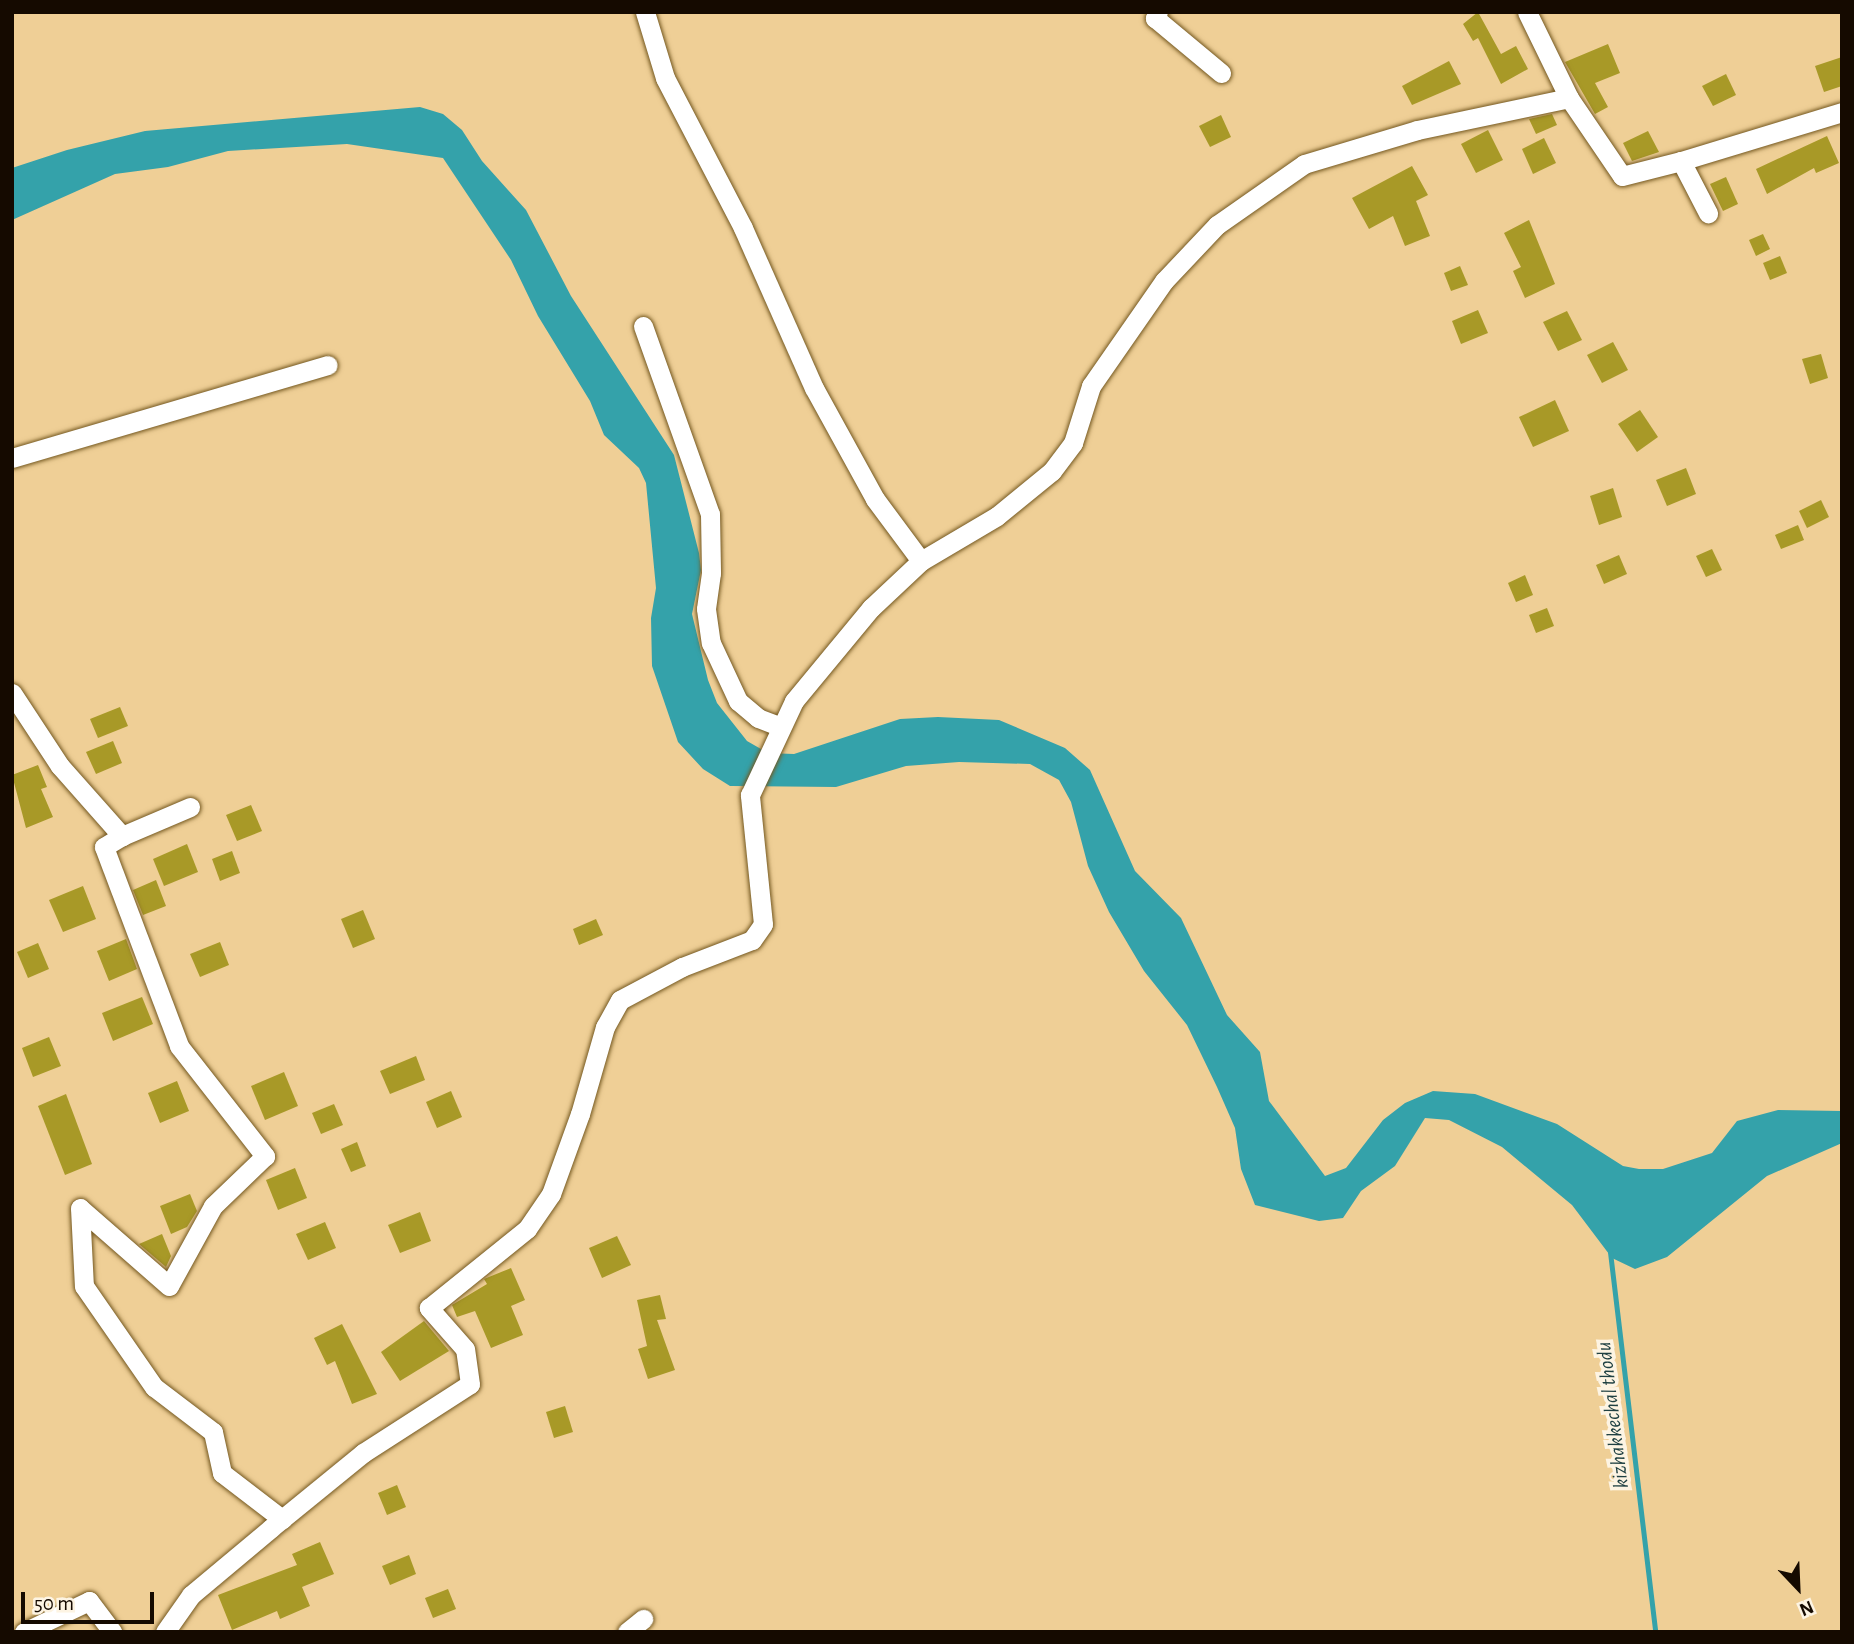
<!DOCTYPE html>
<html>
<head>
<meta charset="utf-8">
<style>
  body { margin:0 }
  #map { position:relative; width:1854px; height:1644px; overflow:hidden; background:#efcf96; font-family:"Alegreya Sans",sans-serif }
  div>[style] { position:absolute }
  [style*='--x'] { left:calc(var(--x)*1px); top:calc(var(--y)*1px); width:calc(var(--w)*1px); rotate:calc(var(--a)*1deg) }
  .water>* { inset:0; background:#34a2aa }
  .stream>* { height:5px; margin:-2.5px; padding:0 2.5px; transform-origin:2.5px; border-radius:2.5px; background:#34a2aa }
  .building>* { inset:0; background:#a89927 }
  .roads { filter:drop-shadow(0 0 2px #745820) drop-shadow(0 0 2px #745820) }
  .street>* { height:19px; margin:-9.5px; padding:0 9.5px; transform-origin:9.5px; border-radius:9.5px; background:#fff }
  span { translate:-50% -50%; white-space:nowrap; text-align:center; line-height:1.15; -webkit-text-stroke:7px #fdf4e3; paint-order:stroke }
  .water-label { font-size:21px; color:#1f4042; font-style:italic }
  .frame { position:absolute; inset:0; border:14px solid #150a00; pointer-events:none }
  .north { position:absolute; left:1763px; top:1553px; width:70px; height:70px; -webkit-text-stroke:5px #fdf4e3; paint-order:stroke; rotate:157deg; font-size:19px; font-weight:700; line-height:28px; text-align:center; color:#150a00 }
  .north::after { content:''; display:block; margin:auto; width:24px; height:32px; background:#150a00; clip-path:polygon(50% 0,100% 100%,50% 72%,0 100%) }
  .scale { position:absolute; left:21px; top:1592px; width:133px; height:32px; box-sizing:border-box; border:4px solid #150a00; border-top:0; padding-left:9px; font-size:21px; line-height:24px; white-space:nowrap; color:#150a00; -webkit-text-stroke:5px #fdf4e3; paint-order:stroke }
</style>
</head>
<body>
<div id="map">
  <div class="water">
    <i style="clip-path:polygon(420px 107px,443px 114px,462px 130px,482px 161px,526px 210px,571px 296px,674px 455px,699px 553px,701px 570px,692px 614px,708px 680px,717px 703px,747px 741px,768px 753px,794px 754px,900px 719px,938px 717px,999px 720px,1065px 748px,1090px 770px,1135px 871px,1181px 918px,1227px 1015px,1260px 1052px,1269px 1101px,1325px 1176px,1346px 1168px,1383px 1120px,1405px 1103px,1433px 1091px,1475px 1094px,1557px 1124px,1623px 1166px,1639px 1169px,1663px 1169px,1712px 1153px,1737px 1121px,1778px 1110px,1842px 1111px,1842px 1143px,1767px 1176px,1667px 1257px,1635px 1269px,1612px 1258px,1572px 1205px,1502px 1147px,1449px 1120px,1425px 1118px,1395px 1166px,1361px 1191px,1343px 1218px,1319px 1221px,1255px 1205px,1241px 1169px,1235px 1128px,1217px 1087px,1187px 1025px,1144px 971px,1109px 912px,1088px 866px,1071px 802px,1059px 780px,1030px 764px,959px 762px,906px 766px,836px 787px,730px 786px,703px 769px,678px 742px,652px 666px,651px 618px,656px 588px,646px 483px,639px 468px,604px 435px,590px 401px,538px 316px,511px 260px,443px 158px,347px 144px,228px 151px,168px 167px,115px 174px,12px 220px,12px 168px,67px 150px,145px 131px)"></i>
  </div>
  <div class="stream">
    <i style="--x:1610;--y:1252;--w:383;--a:83.2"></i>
  </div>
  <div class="building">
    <i style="clip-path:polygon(1478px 12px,1501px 54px,1516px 46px,1528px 69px,1501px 84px,1478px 38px,1473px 41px,1463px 24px)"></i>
    <i style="clip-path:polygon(1608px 44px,1620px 73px,1595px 83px,1608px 107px,1595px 114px,1565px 62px)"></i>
    <i style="clip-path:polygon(1842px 57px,1842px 86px,1824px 92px,1815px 66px)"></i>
    <i style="clip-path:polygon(1449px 61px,1461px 84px,1412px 105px,1402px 86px)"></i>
    <i style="clip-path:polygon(1726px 74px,1736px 95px,1713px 106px,1702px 86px)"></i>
    <i style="clip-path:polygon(1552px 114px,1557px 125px,1536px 134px,1529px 119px)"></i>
    <i style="clip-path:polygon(1221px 115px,1231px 137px,1210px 147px,1199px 126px)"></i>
    <i style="clip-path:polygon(1488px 130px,1503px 160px,1476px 173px,1461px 144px)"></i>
    <i style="clip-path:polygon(1648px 131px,1659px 152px,1632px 161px,1623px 143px)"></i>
    <i style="clip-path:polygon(1827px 136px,1839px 163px,1816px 173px,1814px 168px,1767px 194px,1756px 169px)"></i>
    <i style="clip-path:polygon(1544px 138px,1556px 163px,1533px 174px,1522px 149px)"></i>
    <i style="clip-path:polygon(1412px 166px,1428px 195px,1416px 201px,1430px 236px,1405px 246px,1393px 216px,1369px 229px,1352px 198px)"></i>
    <i style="clip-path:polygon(1726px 177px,1738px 204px,1723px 211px,1710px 184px)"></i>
    <i style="clip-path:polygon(1529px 220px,1555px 284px,1525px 298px,1513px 271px,1521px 267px,1504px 233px)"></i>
    <i style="clip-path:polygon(1763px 234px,1770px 249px,1756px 256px,1749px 240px)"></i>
    <i style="clip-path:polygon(1780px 256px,1787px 273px,1770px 280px,1763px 263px)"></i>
    <i style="clip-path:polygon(1460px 266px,1468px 285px,1451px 291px,1444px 273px)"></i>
    <i style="clip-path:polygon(1478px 310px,1488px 333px,1461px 344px,1452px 321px)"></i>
    <i style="clip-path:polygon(1567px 311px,1582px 340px,1558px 351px,1543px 322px)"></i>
    <i style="clip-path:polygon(1613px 342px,1628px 370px,1602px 383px,1587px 355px)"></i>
    <i style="clip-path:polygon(1821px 354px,1828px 378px,1810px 384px,1802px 359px)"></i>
    <i style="clip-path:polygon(1555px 400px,1569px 431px,1533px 447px,1519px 417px)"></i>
    <i style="clip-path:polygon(1640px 410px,1658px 437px,1637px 452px,1618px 424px)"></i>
    <i style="clip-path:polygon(1686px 468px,1696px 494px,1667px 506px,1656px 480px)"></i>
    <i style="clip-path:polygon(1613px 488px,1622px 517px,1599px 525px,1590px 496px)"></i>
    <i style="clip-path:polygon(1821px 500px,1829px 517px,1807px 528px,1799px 511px)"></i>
    <i style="clip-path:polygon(1798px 525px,1804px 540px,1781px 549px,1775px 535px)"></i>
    <i style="clip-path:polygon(1712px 549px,1722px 570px,1706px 577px,1696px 556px)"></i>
    <i style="clip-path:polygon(1619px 555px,1627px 574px,1604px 584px,1596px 565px)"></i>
    <i style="clip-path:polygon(1525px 575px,1533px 595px,1516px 602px,1508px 583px)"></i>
    <i style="clip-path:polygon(1547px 608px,1554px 626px,1536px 633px,1529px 615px)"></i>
    <i style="clip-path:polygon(120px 707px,128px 726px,98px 738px,90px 719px)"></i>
    <i style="clip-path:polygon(113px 741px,122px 763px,96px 774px,86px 752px)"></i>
    <i style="clip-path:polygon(38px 765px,47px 787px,41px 789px,53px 817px,26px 828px,12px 775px)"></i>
    <i style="clip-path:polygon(251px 805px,262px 831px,237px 841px,226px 815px)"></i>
    <i style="clip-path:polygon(187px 844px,198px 872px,164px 886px,153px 859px)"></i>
    <i style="clip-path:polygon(232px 851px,240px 873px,220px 881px,212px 859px)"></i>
    <i style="clip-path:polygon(156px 880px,166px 906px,143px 915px,133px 890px)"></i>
    <i style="clip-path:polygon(83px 886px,96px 919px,63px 932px,49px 900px)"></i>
    <i style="clip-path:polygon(363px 910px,375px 939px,353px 948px,341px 919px)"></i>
    <i style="clip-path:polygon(596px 919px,603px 935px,579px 945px,573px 929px)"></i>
    <i style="clip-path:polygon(126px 939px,137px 969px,109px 981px,97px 951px)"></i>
    <i style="clip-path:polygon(220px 942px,229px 965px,200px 977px,190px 954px)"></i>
    <i style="clip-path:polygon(38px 943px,49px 969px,28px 978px,17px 952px)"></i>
    <i style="clip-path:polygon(142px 997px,153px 1024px,113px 1041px,102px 1013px)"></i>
    <i style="clip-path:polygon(49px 1037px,61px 1066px,33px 1077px,22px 1048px)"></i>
    <i style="clip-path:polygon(416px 1056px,425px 1080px,390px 1094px,380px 1071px)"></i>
    <i style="clip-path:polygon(284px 1072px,298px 1106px,265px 1120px,251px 1086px)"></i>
    <i style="clip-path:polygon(177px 1081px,189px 1111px,160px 1123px,148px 1093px)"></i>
    <i style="clip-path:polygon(451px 1091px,462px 1117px,437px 1128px,426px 1102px)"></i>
    <i style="clip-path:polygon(66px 1094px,92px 1164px,65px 1175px,38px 1106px)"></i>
    <i style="clip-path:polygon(334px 1104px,343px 1125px,321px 1134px,312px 1113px)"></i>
    <i style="clip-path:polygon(357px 1142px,366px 1166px,351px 1172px,341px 1149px)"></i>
    <i style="clip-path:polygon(295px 1168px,307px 1198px,278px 1210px,266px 1180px)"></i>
    <i style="clip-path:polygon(190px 1194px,197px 1211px,187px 1227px,171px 1234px,160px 1206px)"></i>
    <i style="clip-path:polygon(420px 1212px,431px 1241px,400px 1253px,388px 1225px)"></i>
    <i style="clip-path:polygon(325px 1222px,336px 1248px,308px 1260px,296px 1234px)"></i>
    <i style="clip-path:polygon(162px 1234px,171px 1256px,166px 1267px,139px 1244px)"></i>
    <i style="clip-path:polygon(617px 1236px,631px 1265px,602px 1278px,589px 1248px)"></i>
    <i style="clip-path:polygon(511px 1268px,525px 1300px,511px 1306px,523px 1335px,491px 1348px,475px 1311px,457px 1317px,452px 1305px,487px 1284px,484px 1279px)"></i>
    <i style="clip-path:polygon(660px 1295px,666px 1319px,657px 1320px,675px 1370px,648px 1379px,638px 1349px,647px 1346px,637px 1300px)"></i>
    <i style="clip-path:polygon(424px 1321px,449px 1351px,400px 1381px,381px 1352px)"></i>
    <i style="clip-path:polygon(342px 1324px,377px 1394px,352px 1404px,335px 1361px,327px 1365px,314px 1338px)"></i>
    <i style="clip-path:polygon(565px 1406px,573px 1432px,554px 1438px,546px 1412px)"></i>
    <i style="clip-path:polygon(397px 1485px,406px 1507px,387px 1515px,378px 1493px)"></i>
    <i style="clip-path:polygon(320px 1542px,334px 1574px,302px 1587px,310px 1606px,280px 1619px,277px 1611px,232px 1630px,218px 1595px,297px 1565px,292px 1554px)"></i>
    <i style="clip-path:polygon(409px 1555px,416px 1574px,390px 1585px,382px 1566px)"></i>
    <i style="clip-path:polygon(448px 1589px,456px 1609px,433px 1618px,425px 1598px)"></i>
  </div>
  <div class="roads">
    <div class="street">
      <i style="--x:645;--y:12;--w:69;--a:73.1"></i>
      <i style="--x:665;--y:78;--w:169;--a:62.5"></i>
      <i style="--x:743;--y:228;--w:175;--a:66.1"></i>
      <i style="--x:814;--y:388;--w:127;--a:61.2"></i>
      <i style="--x:875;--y:499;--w:77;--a:53.4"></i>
      <i style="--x:1158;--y:12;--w:7;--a:117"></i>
      <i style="--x:1155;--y:18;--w:86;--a:39.8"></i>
      <i style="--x:1527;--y:12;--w:96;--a:64"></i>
      <i style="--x:1569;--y:98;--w:94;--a:55.8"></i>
      <i style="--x:1622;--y:176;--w:61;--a:-14.3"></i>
      <i style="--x:1681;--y:161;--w:59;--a:62.6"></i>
      <i style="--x:1681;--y:161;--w:168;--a:-16.9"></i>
      <i style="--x:643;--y:326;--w:200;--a:70.4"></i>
      <i style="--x:710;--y:514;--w:59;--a:89"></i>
      <i style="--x:711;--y:573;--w:36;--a:98"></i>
      <i style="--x:706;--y:609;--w:34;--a:82"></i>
      <i style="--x:711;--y:643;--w:64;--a:65"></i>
      <i style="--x:738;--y:701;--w:26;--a:40"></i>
      <i style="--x:758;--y:718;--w:22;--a:21"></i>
      <i style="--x:12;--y:458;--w:329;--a:-16.4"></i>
      <i style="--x:12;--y:693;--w:87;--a:56.7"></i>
      <i style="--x:60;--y:766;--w:94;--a:48.5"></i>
      <i style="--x:122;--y:836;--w:74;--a:-23.1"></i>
      <i style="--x:122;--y:836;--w:21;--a:149"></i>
      <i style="--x:104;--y:847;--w:213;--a:69.3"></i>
      <i style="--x:179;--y:1046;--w:140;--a:52"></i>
      <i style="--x:265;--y:1156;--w:72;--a:136.1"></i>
      <i style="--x:213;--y:1206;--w:91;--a:118.8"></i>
      <i style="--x:169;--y:1286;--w:118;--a:-138.8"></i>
      <i style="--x:80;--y:1208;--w:78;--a:87.1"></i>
      <i style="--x:84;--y:1286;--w:123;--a:55.3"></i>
      <i style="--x:154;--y:1387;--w:74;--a:37.3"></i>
      <i style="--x:213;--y:1432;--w:42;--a:77.6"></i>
      <i style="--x:222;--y:1473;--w:76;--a:37.5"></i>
      <i style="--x:24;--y:1632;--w:72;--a:-25.5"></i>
      <i style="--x:89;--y:1601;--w:39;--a:53"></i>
      <i style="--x:165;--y:1632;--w:45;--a:-54.9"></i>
      <i style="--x:191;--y:1595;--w:104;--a:-39.9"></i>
      <i style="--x:271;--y:1528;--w:119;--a:-39.2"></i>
      <i style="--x:363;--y:1453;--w:127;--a:-32.8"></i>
      <i style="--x:470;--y:1384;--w:35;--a:-98"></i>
      <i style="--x:465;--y:1349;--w:55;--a:-131.3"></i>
      <i style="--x:429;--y:1308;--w:126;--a:-38.9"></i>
      <i style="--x:527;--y:1229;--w:42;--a:-55.6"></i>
      <i style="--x:551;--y:1194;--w:85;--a:-70.1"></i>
      <i style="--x:580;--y:1114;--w:91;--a:-74"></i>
      <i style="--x:605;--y:1027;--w:31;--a:-61"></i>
      <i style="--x:620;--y:1000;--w:70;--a:-28"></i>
      <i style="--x:682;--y:967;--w:75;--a:-21.1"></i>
      <i style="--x:752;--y:940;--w:19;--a:-55"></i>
      <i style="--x:763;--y:924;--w:130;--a:-95.8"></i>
      <i style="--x:750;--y:795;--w:104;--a:-64.9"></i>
      <i style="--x:794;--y:701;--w:121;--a:-50.4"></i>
      <i style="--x:871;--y:608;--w:69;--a:-43.2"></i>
      <i style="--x:921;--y:561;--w:88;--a:-30.6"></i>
      <i style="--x:997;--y:516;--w:71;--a:-39.3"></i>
      <i style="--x:1052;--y:471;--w:35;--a:-53"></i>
      <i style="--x:1073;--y:443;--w:60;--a:-72.5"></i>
      <i style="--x:1091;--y:386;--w:128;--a:-55.2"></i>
      <i style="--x:1164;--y:281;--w:77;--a:-46.6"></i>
      <i style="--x:1217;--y:225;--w:106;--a:-35"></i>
      <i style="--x:1304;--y:164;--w:118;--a:-16.7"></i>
      <i style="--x:1417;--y:130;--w:155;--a:-11.9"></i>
      <i style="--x:627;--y:1632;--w:21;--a:-39"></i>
    </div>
  </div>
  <div class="water-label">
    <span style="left:1613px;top:1415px;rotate:-97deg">kizhakkechal thodu</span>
  </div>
  <div class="frame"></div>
  <div class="north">N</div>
  <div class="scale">50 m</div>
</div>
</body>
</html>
